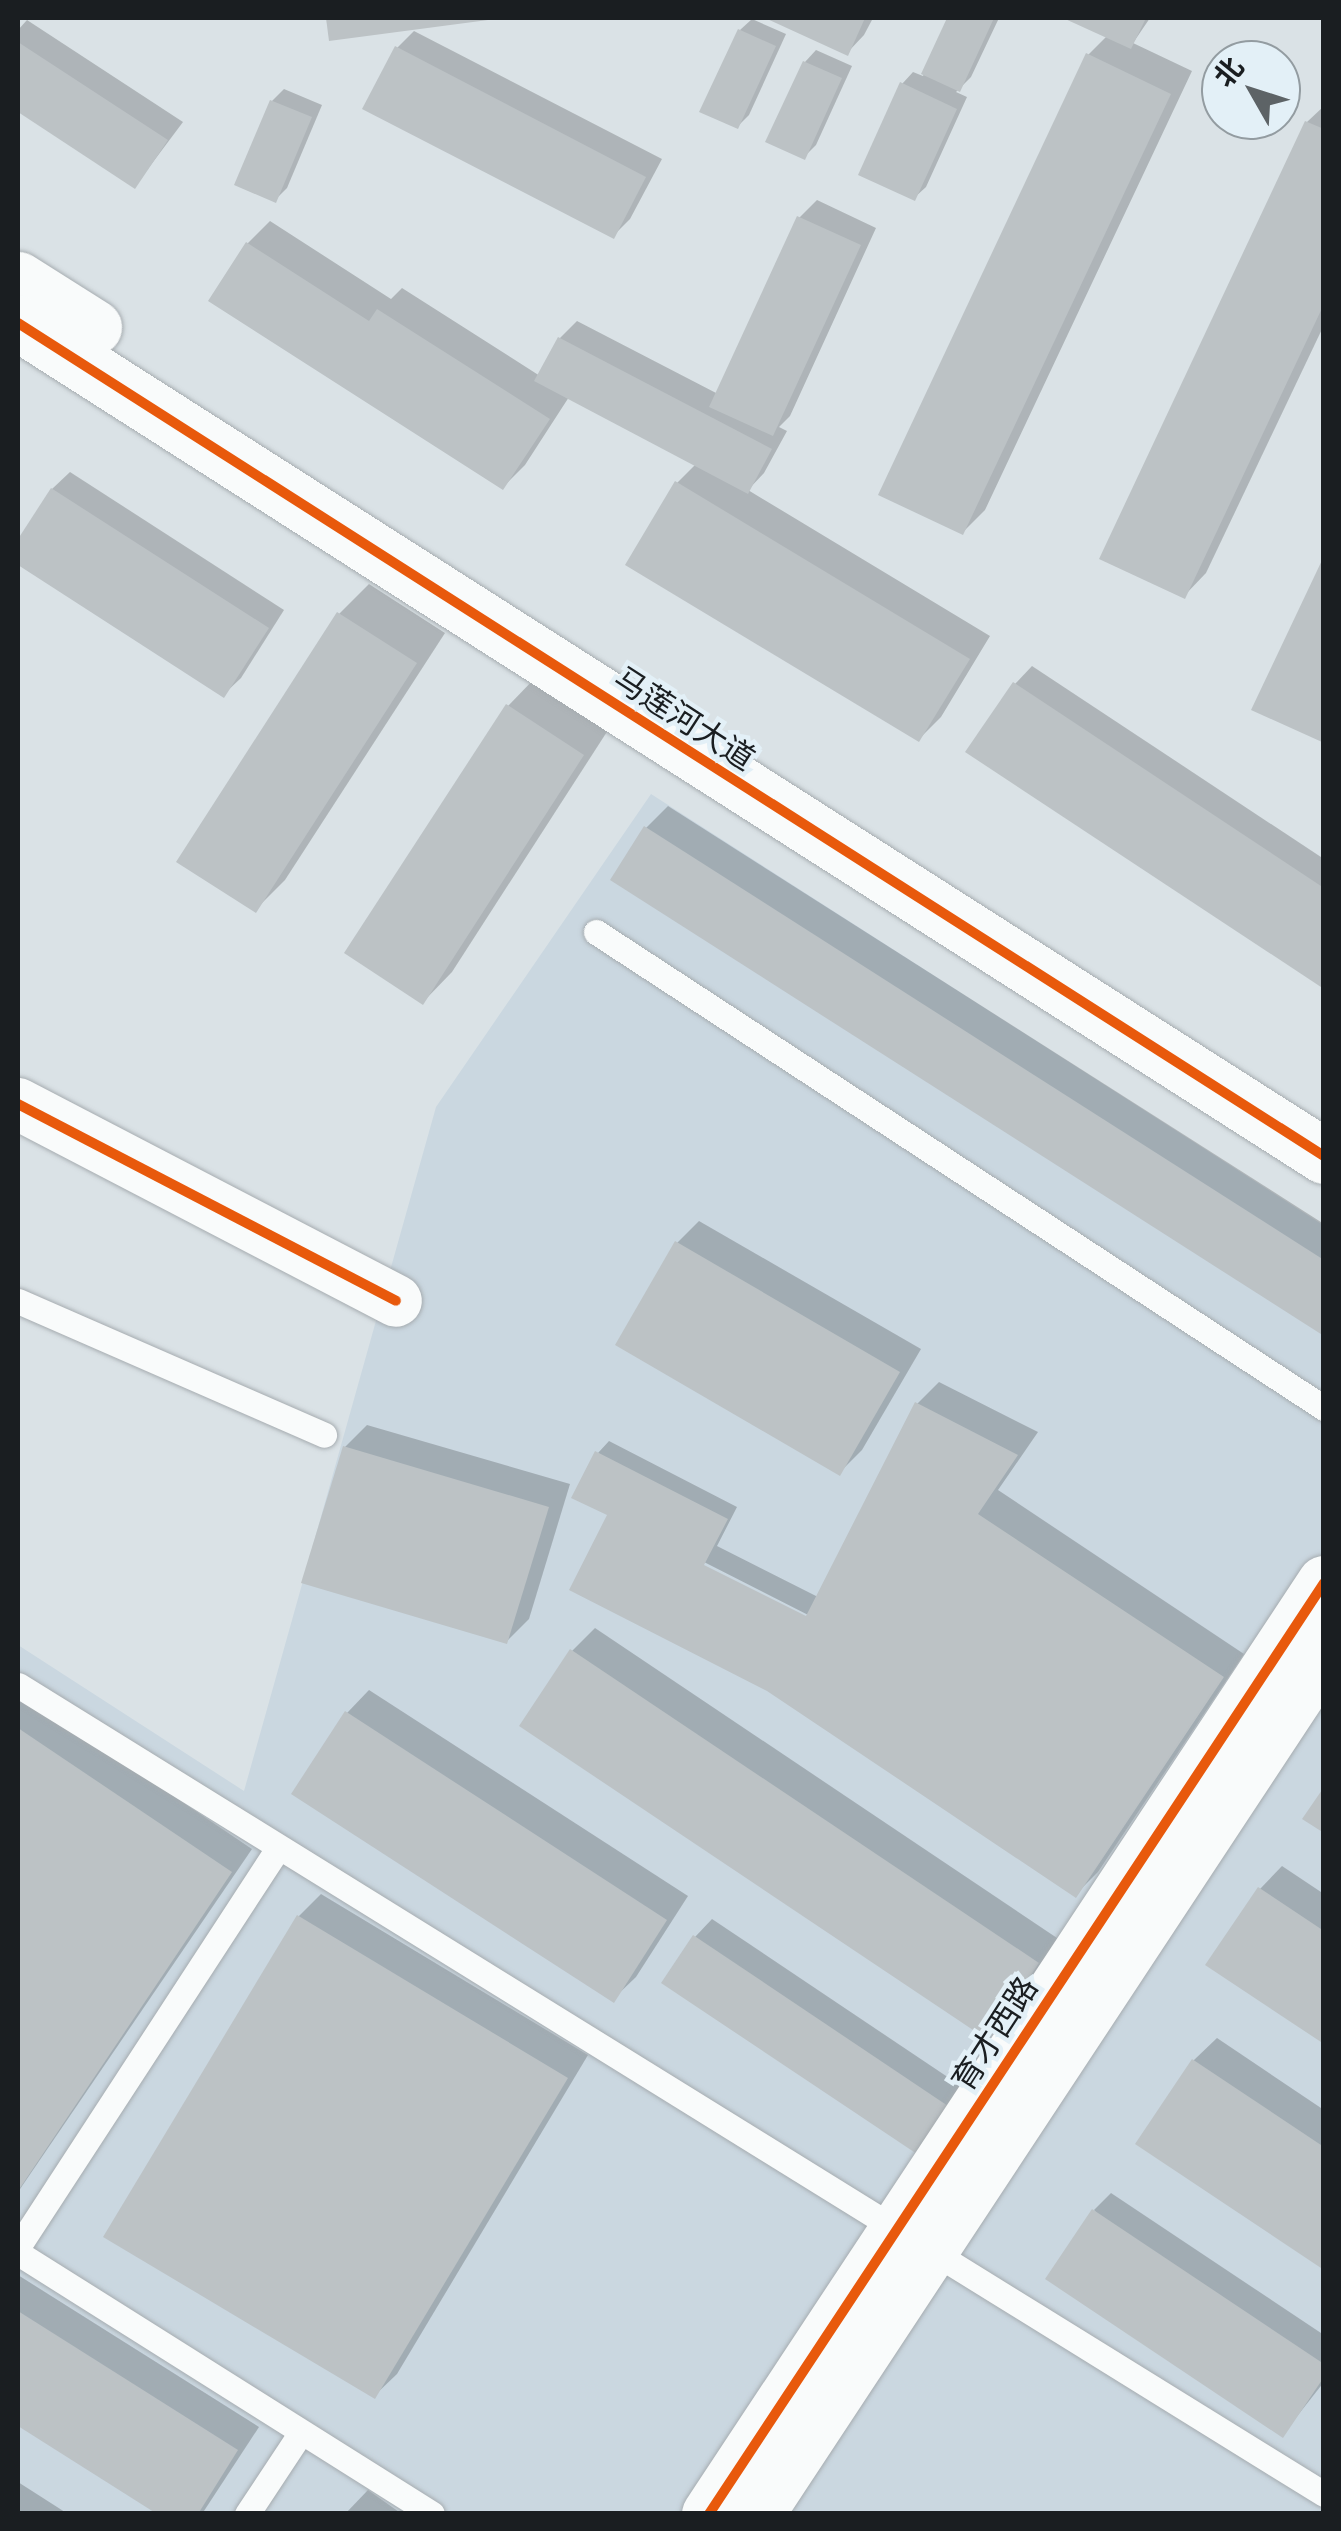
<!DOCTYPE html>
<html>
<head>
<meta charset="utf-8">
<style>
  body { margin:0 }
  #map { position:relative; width:1341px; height:2531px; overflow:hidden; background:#dae2e6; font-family:Poppins,"Noto Sans SC",sans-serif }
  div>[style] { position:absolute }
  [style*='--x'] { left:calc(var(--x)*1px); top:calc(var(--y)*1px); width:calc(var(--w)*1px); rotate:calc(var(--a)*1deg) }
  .built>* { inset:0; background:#cad7e0 }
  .shadow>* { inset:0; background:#0003 }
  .building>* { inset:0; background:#bcc2c5 }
  .roads { filter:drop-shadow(0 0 2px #a6acb0) drop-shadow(0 0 2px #a6acb0) }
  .lane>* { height:25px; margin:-12.5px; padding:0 12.5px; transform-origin:12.5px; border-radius:12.5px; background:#f9fbfb }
  .street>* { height:52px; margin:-26px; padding:0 26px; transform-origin:26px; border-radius:26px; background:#f9fbfb }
  .secondary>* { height:55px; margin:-27.5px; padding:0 27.5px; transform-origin:27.5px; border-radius:27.5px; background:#f9fbfb }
  .cycleway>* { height:10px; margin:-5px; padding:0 5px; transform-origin:5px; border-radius:5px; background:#e8590c }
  span { translate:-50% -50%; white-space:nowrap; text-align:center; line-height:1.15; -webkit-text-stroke:9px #e3f0f7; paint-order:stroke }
  .street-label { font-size:32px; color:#1a1e21 }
  .frame { position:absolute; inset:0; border:20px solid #1a1e21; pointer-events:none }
  .north { position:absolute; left:1201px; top:40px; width:100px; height:100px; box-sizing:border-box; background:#e3f0f7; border:2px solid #939ca1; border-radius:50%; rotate:309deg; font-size:28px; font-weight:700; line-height:40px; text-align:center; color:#1a1e21 }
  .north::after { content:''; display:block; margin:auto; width:35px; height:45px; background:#5d6366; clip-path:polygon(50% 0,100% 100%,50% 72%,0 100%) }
</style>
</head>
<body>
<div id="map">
  <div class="built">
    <i style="clip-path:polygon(651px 794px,1323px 1225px,1323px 2513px,18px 2513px,18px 1645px,244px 1791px,436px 1107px)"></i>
  </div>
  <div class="shadow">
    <i style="clip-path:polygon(329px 18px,487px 18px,332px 38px)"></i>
    <i style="clip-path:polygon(771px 18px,873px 18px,864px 35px,847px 53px)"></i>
    <i style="clip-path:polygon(950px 18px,999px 18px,971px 77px,956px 92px,967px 97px,926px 187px,914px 198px,902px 84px,913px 72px,923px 76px)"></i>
    <i style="clip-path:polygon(1069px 18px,1150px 18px,1133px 43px,1192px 71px,985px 510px,963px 532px,1088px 55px,1108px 35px)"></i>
    <i style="clip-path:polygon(752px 19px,786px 34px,749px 115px,738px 126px,740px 30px)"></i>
    <i style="clip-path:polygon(27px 20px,183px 122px,135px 186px,18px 109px,18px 30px)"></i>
    <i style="clip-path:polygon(414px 31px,662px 159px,630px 219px,613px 236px,397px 48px)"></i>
    <i style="clip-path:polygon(816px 50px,852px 66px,816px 145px,804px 157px,805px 62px)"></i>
    <i style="clip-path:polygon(284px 89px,322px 105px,287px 188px,275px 200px,272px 101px)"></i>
    <i style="clip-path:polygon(1324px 106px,1324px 325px,1206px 573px,1184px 596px,1307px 122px)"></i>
    <i style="clip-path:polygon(817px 200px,876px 228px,790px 416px,779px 427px,787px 431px,764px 473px,748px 490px,990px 636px,941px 717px,919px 739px,677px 483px,696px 464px,569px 397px,525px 465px,503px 487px,211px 300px,248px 243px,270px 221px,391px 299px,402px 288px,540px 376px,560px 338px,577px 321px,718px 394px,799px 218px)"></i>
    <i style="clip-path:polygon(70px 472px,284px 610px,241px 678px,223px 695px,18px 562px,18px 544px,52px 489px)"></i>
    <i style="clip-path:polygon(369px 584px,445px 633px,285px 880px,255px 910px,339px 614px)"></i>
    <i style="clip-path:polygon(1032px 666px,1324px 859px,1324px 986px,1015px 684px)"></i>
    <i style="clip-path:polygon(537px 676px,612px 724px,452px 972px,423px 1002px,508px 706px)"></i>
    <i style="clip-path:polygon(668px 806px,1324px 1224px,1324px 1333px,646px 828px)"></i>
    <i style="clip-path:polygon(699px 1221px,921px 1349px,862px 1450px,840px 1472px,677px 1243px)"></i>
    <i style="clip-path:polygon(evenodd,939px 1382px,1038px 1432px,998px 1490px,1244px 1654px,1098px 1872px,1076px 1894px,610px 1514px,598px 1453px,609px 1441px,737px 1507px,717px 1546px,818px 1597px,917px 1404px,939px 1382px,704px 1562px,818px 1620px,816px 1624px,700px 1565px,704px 1562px)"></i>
    <i style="clip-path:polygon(367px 1425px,570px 1484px,529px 1619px,507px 1641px,345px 1447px)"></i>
    <i style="clip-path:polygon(595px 1628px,1060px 1940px,1010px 2014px,988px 2037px,572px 1651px)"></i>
    <i style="clip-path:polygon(369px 1690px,688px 1896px,636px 1977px,613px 1999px,347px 1713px)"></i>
    <i style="clip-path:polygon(18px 1691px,252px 1849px,18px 2192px)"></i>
    <i style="clip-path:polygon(1282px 1866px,1324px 1894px,1324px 2041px,1260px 1889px)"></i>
    <i style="clip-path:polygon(321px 1894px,588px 2055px,397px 2374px,374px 2396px,298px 1917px)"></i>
    <i style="clip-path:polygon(712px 1919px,964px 2088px,934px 2133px,695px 1937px)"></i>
    <i style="clip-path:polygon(1217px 2038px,1324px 2110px,1324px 2267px,1139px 2143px,1194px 2060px)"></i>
    <i style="clip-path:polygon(1111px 2193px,1324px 2335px,1324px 2382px,1283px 2434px,1094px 2210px)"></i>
    <i style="clip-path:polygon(18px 2275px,259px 2427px,202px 2514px,162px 2514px,18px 2423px)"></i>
    <i style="clip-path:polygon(18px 2482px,68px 2514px,18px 2514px)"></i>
    <i style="clip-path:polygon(368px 2490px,402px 2514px,345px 2514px)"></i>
  </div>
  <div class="building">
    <i style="clip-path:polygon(326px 18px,488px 18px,488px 20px,329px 41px)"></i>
    <i style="clip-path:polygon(765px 18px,865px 18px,848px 56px)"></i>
    <i style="clip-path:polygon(947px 18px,994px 18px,960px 92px,921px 74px)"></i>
    <i style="clip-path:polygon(1063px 18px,1146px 18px,1131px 49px)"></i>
    <i style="clip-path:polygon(738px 29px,776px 46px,738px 129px,699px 112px)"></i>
    <i style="clip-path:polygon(18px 42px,168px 140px,135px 189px,18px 112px)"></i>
    <i style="clip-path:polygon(395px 46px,646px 177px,614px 239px,362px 109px)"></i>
    <i style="clip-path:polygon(1086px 53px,1171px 94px,963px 535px,878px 495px)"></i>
    <i style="clip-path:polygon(803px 61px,842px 78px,805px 160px,765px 142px)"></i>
    <i style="clip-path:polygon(900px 82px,957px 109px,915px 201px,858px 175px)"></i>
    <i style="clip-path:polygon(270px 100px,312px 117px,276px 203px,234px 185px)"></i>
    <i style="clip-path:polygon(1305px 121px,1324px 129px,1324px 304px,1185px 599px,1099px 559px)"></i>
    <i style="clip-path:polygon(797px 216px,861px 245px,773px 436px,709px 407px)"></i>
    <i style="clip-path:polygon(246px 242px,369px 321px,377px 309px,550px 419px,503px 490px,208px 301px)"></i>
    <i style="clip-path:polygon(558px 337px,772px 449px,748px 494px,534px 381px)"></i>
    <i style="clip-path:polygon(675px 481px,970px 659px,919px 742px,625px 565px)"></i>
    <i style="clip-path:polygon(51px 488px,269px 628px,224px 698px,18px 565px,18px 539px)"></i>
    <i style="clip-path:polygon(1324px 556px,1324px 739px,1322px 742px,1251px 710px)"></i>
    <i style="clip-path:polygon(337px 612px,417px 663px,256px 913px,176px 862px)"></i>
    <i style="clip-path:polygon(1013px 682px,1324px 888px,1324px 989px,965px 752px)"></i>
    <i style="clip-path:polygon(506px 704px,584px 755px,423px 1005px,344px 953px)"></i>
    <i style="clip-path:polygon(644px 826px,1324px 1260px,1324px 1336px,610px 880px)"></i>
    <i style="clip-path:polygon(675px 1241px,900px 1372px,840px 1476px,615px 1345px)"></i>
    <i style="clip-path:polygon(915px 1402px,1018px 1455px,978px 1514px,1224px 1677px,1076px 1898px,767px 1691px,569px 1590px,607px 1515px,571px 1498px,595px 1451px,728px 1519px,704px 1565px,806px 1616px)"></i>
    <i style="clip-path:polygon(343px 1446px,549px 1507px,507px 1644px,301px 1583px)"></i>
    <i style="clip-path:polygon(570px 1649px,1039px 1963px,988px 2040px,519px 1726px)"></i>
    <i style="clip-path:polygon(345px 1711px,667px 1920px,614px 2003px,291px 1794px)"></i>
    <i style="clip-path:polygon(18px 1728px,232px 1872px,18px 2191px)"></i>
    <i style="clip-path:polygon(1324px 1787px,1324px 1833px,1302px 1819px)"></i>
    <i style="clip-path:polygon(1258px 1887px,1324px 1931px,1324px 2044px,1205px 1965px)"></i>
    <i style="clip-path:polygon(297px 1915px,568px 2078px,375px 2399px,103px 2237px)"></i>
    <i style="clip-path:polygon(693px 1935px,948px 2106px,917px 2154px,661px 1983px)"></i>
    <i style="clip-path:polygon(1192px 2059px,1324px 2147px,1324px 2270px,1135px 2144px)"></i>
    <i style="clip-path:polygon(1092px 2209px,1324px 2364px,1324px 2377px,1283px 2438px,1045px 2279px)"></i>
    <i style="clip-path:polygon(18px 2311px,238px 2450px,198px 2514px,157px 2514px,18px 2426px)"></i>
  </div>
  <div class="roads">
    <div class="lane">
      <i style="--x:596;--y:932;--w:870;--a:33.18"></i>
      <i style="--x:18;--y:1301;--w:334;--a:23.6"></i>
      <i style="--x:18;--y:1685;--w:1536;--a:31.78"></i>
      <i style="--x:18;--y:2247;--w:475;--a:-56.9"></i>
      <i style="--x:18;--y:2253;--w:489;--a:32.2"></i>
      <i style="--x:247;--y:2514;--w:96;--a:-56.5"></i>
    </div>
    <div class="street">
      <i style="--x:18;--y:1104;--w:426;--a:27.5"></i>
    </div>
    <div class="secondary">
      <i style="--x:18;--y:279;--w:90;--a:32.3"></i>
      <i style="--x:18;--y:323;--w:1549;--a:32.53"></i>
      <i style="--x:709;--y:2514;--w:1116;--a:-56.55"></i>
      <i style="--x:756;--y:2514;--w:1031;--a:-56.59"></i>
    </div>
  </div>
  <div class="cycleway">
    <i style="--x:18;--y:323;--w:1549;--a:32.53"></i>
    <i style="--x:18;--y:1104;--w:426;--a:27.5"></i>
    <i style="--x:709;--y:2514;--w:1116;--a:-56.55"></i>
  </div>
  <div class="street-label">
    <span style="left:684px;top:719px;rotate:33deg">马莲河大道</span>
    <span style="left:995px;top:2034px;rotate:-57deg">育才西路</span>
  </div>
  <div class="frame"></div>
  <div class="north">北</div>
</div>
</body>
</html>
